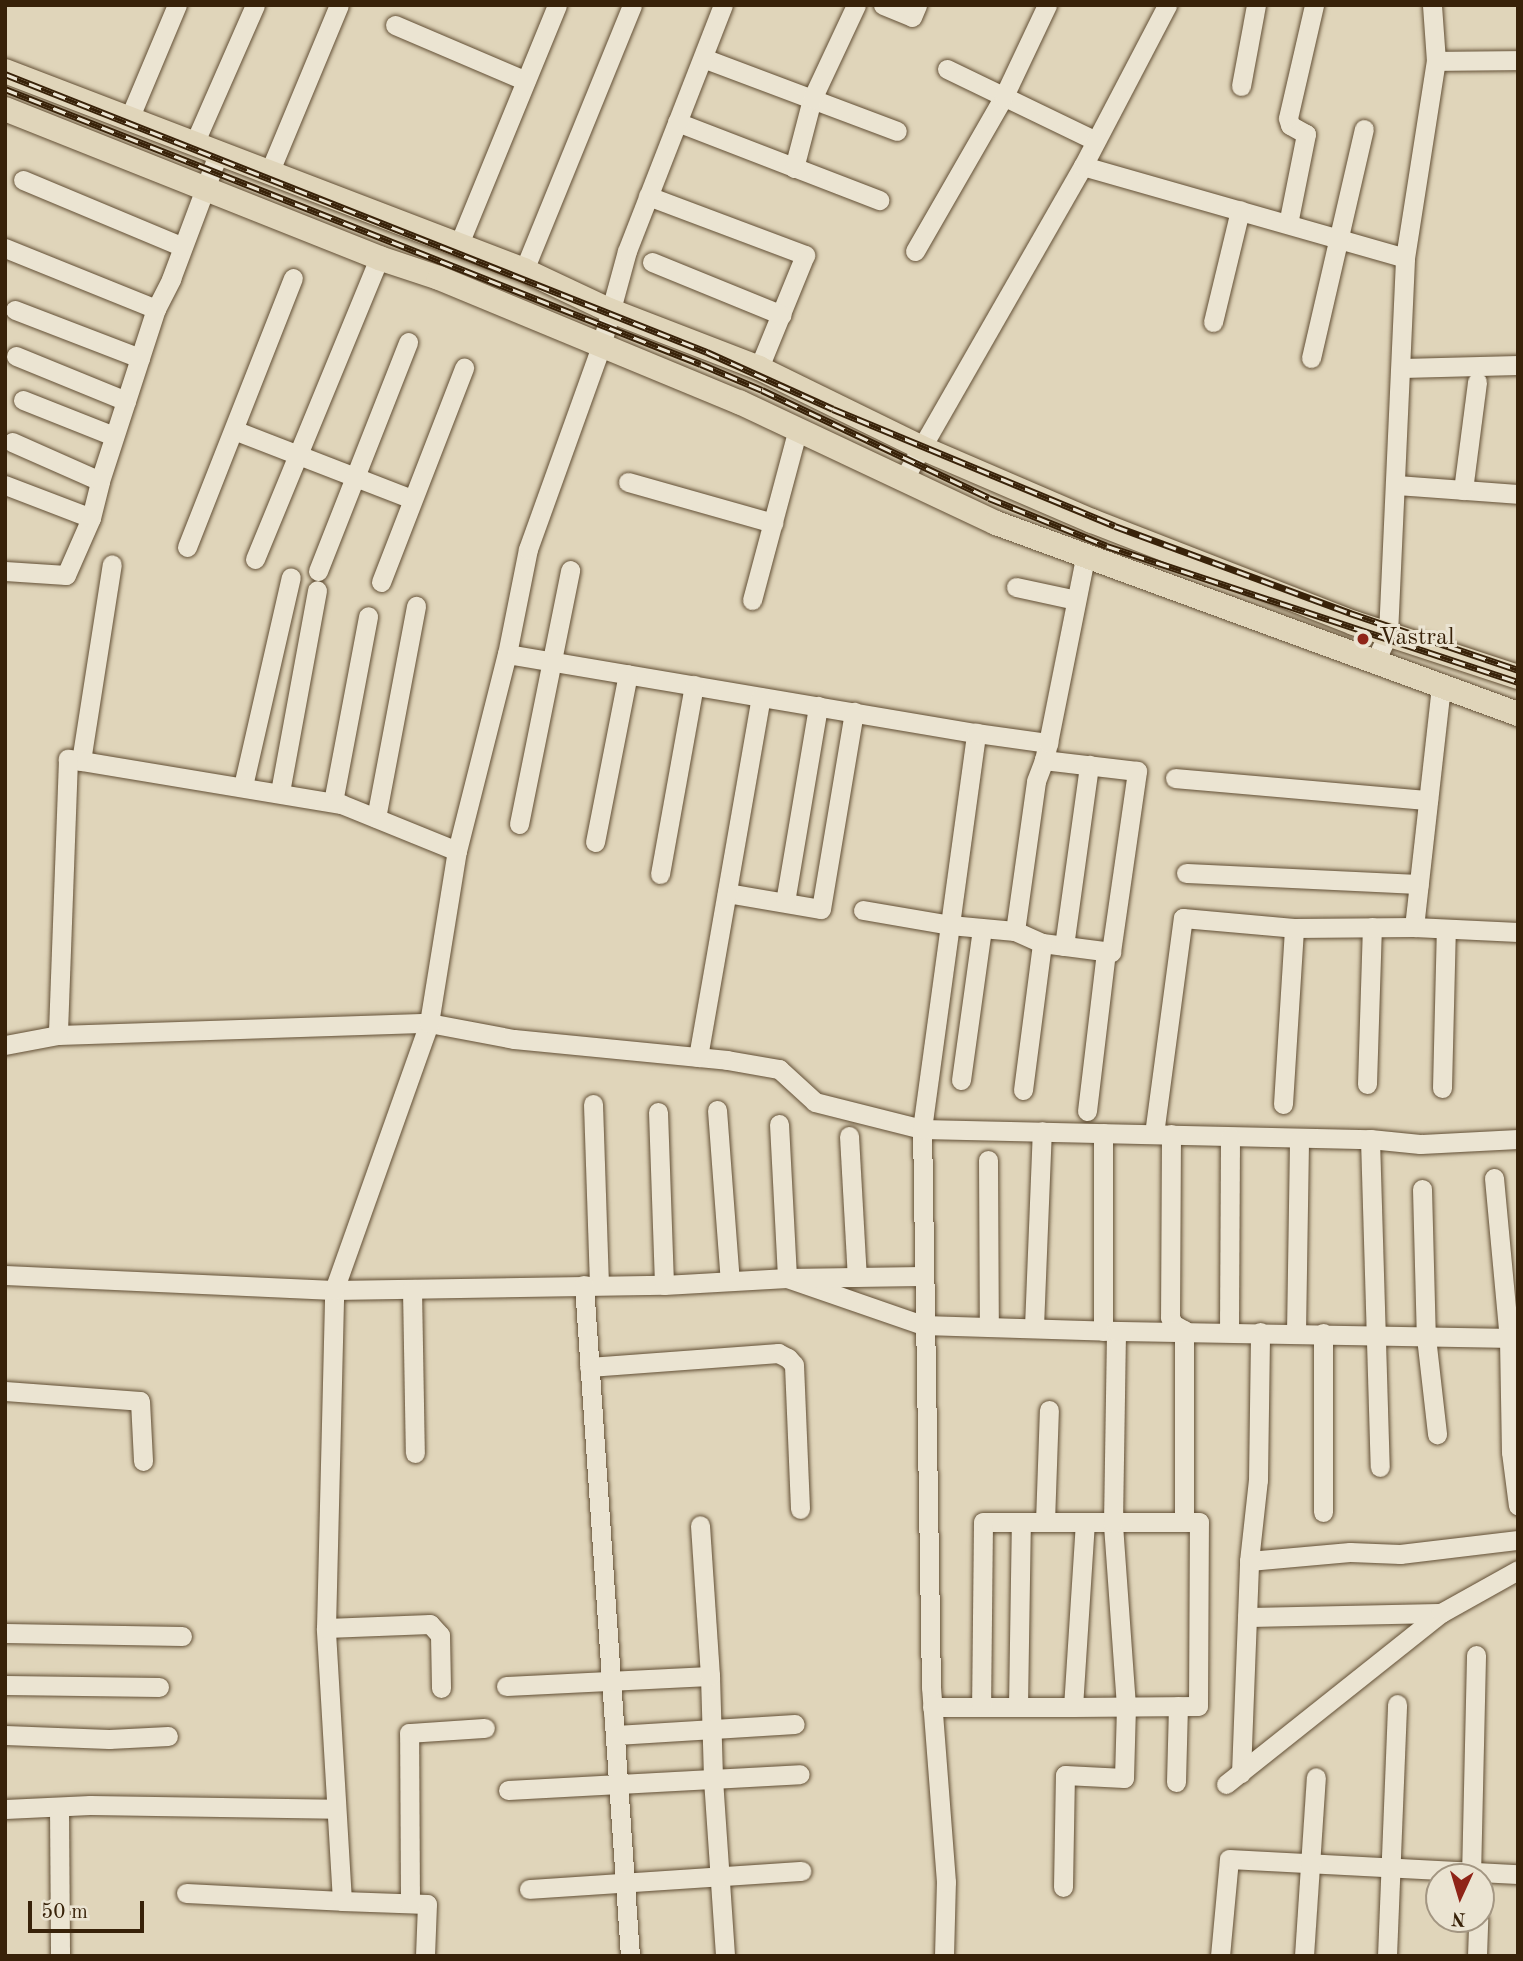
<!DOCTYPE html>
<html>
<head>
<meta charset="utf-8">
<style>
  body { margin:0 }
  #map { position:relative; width:1523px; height:1961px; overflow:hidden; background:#e0d5ba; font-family:"Old Standard TT",serif }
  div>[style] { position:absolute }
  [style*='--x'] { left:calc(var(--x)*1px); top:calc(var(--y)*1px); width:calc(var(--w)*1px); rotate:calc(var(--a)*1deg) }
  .roads { filter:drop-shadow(0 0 2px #624f35) drop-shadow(0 0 2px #624f35) }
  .minor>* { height:19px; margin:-9.5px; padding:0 9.5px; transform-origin:9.5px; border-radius:9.5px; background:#ebe4d2 }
  .major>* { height:24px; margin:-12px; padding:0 12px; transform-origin:12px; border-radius:12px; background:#e0d5ba }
  .rail>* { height:7px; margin-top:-3.5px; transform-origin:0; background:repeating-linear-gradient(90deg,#ebe4d2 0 13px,#382209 0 26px); box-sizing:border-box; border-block:2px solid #382209 }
  .dots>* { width:19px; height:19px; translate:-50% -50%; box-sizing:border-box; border:4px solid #ebe4d2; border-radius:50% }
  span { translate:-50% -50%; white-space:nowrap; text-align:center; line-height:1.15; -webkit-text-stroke:6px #ebe4d2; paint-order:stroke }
  .poi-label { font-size:24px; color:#382209 }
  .left { translate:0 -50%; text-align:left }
  .frame { position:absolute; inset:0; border:7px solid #382209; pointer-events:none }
  .north { position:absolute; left:1425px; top:1863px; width:70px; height:70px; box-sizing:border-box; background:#ebe4d2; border:2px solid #a39682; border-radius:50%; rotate:184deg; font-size:19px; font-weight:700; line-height:28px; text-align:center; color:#382209 }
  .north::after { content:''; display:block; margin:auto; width:24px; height:32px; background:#8f2418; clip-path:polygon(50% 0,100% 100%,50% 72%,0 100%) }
  .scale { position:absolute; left:28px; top:1901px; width:116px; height:32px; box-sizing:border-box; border:4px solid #382209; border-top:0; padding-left:9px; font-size:21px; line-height:24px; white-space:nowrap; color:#382209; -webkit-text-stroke:5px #ebe4d2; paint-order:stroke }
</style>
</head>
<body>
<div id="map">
  <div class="roads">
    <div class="minor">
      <i style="--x:883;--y:5;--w:31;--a:22"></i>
      <i style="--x:912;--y:17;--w:13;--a:-67"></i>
      <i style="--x:395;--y:25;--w:142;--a:23.1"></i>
      <i style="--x:703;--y:58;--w:207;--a:20.6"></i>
      <i style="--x:1436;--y:61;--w:82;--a:-0.7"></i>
      <i style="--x:947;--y:69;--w:165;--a:25.8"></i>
      <i style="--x:1241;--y:86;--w:82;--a:-79.5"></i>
      <i style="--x:129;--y:119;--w:124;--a:-67.2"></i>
      <i style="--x:677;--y:122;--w:217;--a:21.1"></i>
      <i style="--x:194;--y:144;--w:152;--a:-66.3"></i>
      <i style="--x:1083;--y:166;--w:335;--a:15.9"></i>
      <i style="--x:794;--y:168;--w:71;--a:-75.4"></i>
      <i style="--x:812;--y:99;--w:104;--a:-64.9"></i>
      <i style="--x:269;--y:173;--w:182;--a:-67.4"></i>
      <i style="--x:23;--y:180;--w:173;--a:22.7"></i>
      <i style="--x:648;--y:196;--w:168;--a:20.6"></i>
      <i style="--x:805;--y:255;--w:122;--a:112.2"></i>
      <i style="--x:1288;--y:224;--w:92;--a:-78.7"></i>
      <i style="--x:1306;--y:134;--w:18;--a:-151"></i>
      <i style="--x:1290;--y:125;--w:7;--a:-106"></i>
      <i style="--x:1288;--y:118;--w:116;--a:-77"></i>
      <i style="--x:459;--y:244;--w:258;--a:-67.7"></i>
      <i style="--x:5;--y:248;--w:163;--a:22"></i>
      <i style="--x:915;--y:251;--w:179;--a:-60.1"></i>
      <i style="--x:1004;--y:96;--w:101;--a:-64.7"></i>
      <i style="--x:652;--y:262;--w:140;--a:22.2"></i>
      <i style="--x:524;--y:270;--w:286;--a:-67.8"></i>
      <i style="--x:15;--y:310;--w:134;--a:21"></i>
      <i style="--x:1213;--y:322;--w:115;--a:-76.4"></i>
      <i style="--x:16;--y:356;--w:119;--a:22.2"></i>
      <i style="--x:1311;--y:358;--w:235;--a:-77"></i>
      <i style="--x:1402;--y:368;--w:116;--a:-1.5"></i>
      <i style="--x:23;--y:400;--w:98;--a:21.6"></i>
      <i style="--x:234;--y:430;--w:191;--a:21.2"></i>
      <i style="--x:12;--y:442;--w:96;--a:23.9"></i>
      <i style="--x:903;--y:480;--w:362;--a:-60.2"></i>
      <i style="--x:1083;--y:166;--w:182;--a:-62.4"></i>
      <i style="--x:628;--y:482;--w:151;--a:15.8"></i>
      <i style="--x:5;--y:485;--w:92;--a:21"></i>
      <i style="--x:1396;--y:485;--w:122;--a:4.2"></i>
      <i style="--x:1463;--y:490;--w:109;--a:-82.6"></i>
      <i style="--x:187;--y:547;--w:289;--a:-68.5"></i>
      <i style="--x:255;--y:559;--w:326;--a:-67.6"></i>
      <i style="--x:5;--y:571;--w:61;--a:3.8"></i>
      <i style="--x:66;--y:575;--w:62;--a:-66.3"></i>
      <i style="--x:91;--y:518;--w:38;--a:-76"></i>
      <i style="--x:100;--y:481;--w:181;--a:-72"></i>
      <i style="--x:156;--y:309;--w:34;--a:-63"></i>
      <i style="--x:171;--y:279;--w:134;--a:-69.4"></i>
      <i style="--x:318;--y:571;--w:246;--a:-68.5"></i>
      <i style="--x:381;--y:582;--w:230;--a:-68.8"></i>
      <i style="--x:1016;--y:587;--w:61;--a:12.2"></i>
      <i style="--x:752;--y:600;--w:178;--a:-75"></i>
      <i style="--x:507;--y:654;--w:476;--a:9.6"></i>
      <i style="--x:1374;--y:663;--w:32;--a:-64"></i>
      <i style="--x:1388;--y:634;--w:376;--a:-87.4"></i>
      <i style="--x:1405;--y:258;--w:199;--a:-81.1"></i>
      <i style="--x:1436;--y:61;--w:56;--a:-94.1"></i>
      <i style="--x:81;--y:761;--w:199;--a:-81.1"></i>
      <i style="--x:1175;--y:778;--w:254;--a:5"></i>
      <i style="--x:243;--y:786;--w:214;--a:-77.1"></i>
      <i style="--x:280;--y:792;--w:205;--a:-79.6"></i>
      <i style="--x:333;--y:802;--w:189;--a:-79.3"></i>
      <i style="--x:376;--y:818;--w:216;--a:-79.3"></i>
      <i style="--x:519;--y:824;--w:259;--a:-78.6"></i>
      <i style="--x:595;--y:842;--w:171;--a:-78.9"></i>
      <i style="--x:457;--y:851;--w:125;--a:-157.9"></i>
      <i style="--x:341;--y:804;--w:277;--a:-170.6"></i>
      <i style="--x:68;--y:759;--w:276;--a:92.1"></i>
      <i style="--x:58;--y:1035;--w:371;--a:-1.9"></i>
      <i style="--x:429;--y:1023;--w:86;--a:10.7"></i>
      <i style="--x:514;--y:1039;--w:214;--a:5.6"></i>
      <i style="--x:727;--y:1060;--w:53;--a:9.8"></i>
      <i style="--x:779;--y:1069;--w:49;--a:42.5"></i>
      <i style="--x:815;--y:1102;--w:110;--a:14.2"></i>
      <i style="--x:922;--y:1129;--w:448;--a:1.3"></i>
      <i style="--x:1370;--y:1139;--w:50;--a:5.7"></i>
      <i style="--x:1420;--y:1144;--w:98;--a:-2.9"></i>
      <i style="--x:1186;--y:873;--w:233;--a:2.7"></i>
      <i style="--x:660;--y:874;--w:192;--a:-79.8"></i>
      <i style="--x:727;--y:893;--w:95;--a:9.7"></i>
      <i style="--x:821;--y:909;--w:200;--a:-80.5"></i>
      <i style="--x:785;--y:902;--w:199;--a:-80.4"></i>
      <i style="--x:863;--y:910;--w:88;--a:9.8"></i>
      <i style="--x:950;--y:925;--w:65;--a:5.3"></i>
      <i style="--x:1015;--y:931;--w:30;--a:24"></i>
      <i style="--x:1042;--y:943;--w:70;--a:7.4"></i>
      <i style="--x:1111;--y:952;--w:183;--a:-81.8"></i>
      <i style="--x:1137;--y:771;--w:94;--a:-173.3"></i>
      <i style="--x:1044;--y:760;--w:17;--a:-77"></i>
      <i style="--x:1414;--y:927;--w:242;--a:-83.6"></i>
      <i style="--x:1015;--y:931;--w:151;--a:-82"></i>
      <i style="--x:1036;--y:781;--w:22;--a:-69"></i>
      <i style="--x:1064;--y:946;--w:183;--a:-82.1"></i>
      <i style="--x:5;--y:1045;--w:54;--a:-10.7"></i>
      <i style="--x:698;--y:1057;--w:365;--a:-80.1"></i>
      <i style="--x:961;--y:1080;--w:153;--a:-82.1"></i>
      <i style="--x:1367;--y:1084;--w:157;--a:-88.2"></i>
      <i style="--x:1442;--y:1088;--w:159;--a:-88.6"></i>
      <i style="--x:1023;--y:1090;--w:148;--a:-82.6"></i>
      <i style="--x:593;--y:1104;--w:181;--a:88.1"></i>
      <i style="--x:1283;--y:1104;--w:176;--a:-86.4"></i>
      <i style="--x:717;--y:1110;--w:171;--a:85.7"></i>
      <i style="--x:1087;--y:1111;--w:161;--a:-83.2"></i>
      <i style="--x:658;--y:1112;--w:173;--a:88"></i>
      <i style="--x:779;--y:1124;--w:154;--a:87"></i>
      <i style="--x:787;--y:1278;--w:144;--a:19.1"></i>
      <i style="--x:923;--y:1325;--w:193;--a:1.8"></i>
      <i style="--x:1103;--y:1133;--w:198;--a:90"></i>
      <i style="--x:1154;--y:1134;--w:218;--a:-82.4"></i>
      <i style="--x:1183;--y:918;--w:111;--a:5.1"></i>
      <i style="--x:1294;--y:928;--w:120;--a:-0.5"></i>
      <i style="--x:1414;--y:927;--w:104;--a:2.8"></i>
      <i style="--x:1171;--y:1134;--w:183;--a:90.3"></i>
      <i style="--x:1170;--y:1317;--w:8;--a:67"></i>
      <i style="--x:1173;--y:1324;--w:13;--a:29"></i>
      <i style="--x:849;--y:1136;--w:141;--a:86.8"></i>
      <i style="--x:1370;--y:1139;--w:328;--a:88.3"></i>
      <i style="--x:988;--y:1160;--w:166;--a:89.7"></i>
      <i style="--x:1494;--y:1178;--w:162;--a:84.7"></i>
      <i style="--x:1509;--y:1339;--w:113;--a:89"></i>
      <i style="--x:1511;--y:1452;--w:54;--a:82.6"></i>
      <i style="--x:1422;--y:1189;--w:148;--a:88.5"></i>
      <i style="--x:1426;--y:1337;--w:98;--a:83.5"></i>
      <i style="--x:5;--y:1275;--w:329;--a:2.6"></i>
      <i style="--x:334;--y:1290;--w:330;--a:-0.9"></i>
      <i style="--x:664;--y:1285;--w:123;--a:-3.3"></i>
      <i style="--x:787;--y:1278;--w:135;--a:-0.8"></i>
      <i style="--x:584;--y:1285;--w:673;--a:86.08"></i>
      <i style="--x:412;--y:1289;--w:164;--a:89"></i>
      <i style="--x:1034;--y:1327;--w:196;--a:-87.7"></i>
      <i style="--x:1184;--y:1330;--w:192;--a:90"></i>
      <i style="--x:1229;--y:1331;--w:194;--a:-89.7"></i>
      <i style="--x:1296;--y:1333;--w:194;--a:-89.1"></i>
      <i style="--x:1323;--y:1333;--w:179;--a:90"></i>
      <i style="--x:589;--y:1367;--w:190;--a:-4.2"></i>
      <i style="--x:778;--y:1353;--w:11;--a:27"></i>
      <i style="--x:788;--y:1358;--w:9;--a:49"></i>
      <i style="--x:794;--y:1365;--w:144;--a:87.6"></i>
      <i style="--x:5;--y:1391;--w:135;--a:4.2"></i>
      <i style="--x:140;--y:1401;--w:60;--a:87.1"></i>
      <i style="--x:1045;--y:1522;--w:112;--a:-88"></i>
      <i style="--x:1249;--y:1561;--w:101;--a:-5.1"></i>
      <i style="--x:1350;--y:1552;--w:50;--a:2.3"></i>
      <i style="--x:1400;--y:1554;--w:119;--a:-6.8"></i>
      <i style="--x:1247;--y:1617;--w:194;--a:-1.2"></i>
      <i style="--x:326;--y:1628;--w:104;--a:-2.2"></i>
      <i style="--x:430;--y:1624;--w:15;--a:48"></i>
      <i style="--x:440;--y:1635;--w:53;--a:88.9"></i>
      <i style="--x:5;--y:1633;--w:177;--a:1"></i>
      <i style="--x:710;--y:1676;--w:103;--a:88.3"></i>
      <i style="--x:713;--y:1779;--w:177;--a:86.1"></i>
      <i style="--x:5;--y:1685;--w:154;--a:0.7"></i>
      <i style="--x:506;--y:1686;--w:204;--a:-2.8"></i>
      <i style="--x:710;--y:1676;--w:151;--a:-93.8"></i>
      <i style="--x:1018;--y:1706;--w:184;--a:-89.1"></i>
      <i style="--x:932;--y:1707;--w:141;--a:0"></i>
      <i style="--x:1073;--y:1707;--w:125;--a:-0.5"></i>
      <i style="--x:1198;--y:1706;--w:184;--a:-89.7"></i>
      <i style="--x:1199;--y:1522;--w:216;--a:180"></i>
      <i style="--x:983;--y:1522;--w:185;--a:90.6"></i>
      <i style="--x:1073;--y:1707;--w:185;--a:-86.3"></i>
      <i style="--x:5;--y:1735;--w:104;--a:2.2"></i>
      <i style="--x:109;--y:1739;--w:59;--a:-2.9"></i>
      <i style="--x:616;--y:1735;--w:179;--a:-3.5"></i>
      <i style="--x:1241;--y:1773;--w:212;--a:-87.8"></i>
      <i style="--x:1249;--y:1561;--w:81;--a:-83.7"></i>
      <i style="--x:1258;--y:1480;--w:148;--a:-89.2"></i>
      <i style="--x:1176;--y:1782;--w:76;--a:-88.5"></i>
      <i style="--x:1226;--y:1784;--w:275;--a:-38.5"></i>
      <i style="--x:1441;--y:1613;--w:88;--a:-29.2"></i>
      <i style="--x:508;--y:1790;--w:292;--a:-3.1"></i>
      <i style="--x:59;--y:1807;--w:149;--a:89.6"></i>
      <i style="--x:5;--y:1809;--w:85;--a:-2.7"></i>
      <i style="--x:90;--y:1805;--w:245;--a:0.9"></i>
      <i style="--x:1471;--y:1877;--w:222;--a:-88.7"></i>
      <i style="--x:1063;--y:1887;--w:112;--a:-89"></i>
      <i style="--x:1065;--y:1775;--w:59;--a:2.9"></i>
      <i style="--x:1124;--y:1778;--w:72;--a:-88.4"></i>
      <i style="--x:1126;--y:1706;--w:183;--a:-94.1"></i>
      <i style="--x:1113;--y:1523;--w:192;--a:-89.1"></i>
      <i style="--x:1116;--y:1331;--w:402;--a:1"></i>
      <i style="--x:529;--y:1889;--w:273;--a:-3.8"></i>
      <i style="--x:186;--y:1893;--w:156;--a:2.9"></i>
      <i style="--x:342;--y:1901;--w:273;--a:-93.4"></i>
      <i style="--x:326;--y:1628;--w:338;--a:-88.6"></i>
      <i style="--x:334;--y:1290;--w:283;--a:-70.4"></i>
      <i style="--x:429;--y:1023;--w:174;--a:-80.8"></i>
      <i style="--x:457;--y:851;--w:203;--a:-75.8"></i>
      <i style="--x:507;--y:654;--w:107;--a:-78.7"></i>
      <i style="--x:528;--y:549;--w:216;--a:-70.2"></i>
      <i style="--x:601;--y:346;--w:98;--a:-74.7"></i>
      <i style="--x:627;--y:251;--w:264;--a:-68.7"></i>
      <i style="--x:342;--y:1901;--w:85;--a:2"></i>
      <i style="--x:427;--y:1904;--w:52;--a:92.2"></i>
      <i style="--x:410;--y:1903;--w:170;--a:-90.3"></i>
      <i style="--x:409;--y:1733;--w:76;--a:-3.8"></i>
      <i style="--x:944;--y:1956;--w:74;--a:-88.5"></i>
      <i style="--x:946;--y:1882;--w:196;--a:-94.4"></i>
      <i style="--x:931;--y:1687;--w:558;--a:-90.92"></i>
      <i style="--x:922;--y:1129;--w:400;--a:-82.2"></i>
      <i style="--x:976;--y:733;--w:73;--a:7.9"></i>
      <i style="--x:1048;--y:743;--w:189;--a:-78.7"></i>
      <i style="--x:1220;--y:1956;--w:97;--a:-84.7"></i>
      <i style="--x:1229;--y:1859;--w:289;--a:3"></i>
      <i style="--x:1304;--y:1956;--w:179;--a:-86.2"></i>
      <i style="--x:1387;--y:1956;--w:252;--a:-87.7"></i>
      <i style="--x:1477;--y:1956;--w:37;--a:-88"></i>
    </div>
    <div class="major">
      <i style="--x:5;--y:71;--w:556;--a:20.98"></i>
      <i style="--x:524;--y:270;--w:94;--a:25.2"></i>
      <i style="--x:609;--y:310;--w:161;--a:21.1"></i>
      <i style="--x:759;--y:368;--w:179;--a:26.1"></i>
      <i style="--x:920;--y:447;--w:187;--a:23.3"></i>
      <i style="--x:1092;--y:521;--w:281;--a:21.3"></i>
      <i style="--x:1354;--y:623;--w:173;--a:18.2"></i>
      <i style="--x:5;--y:109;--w:403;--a:21.7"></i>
      <i style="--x:379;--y:258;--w:63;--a:18.4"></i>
      <i style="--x:439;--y:278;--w:325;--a:22.5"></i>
      <i style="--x:739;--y:402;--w:284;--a:25.2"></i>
      <i style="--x:996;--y:523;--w:556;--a:20.1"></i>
    </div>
  </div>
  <div class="rail">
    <i style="--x:5;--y:74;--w:755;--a:21.6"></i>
    <i style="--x:707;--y:352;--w:138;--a:24.3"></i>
    <i style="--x:833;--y:409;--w:305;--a:22.5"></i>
    <i style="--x:1115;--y:526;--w:251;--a:20.3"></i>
    <i style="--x:1350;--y:613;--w:177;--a:18.7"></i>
    <i style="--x:5;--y:89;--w:748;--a:21.56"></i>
    <i style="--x:701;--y:364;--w:66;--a:23.1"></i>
    <i style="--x:762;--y:390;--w:251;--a:25.4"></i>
    <i style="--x:989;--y:498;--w:127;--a:22.1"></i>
    <i style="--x:1107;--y:546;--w:433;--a:18.3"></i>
  </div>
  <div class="dots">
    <i style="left:1363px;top:639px;background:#8f2418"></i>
  </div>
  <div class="poi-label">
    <span class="left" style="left:1379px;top:639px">Vastral</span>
  </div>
  <div class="frame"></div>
  <div class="north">N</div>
  <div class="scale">50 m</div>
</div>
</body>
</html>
